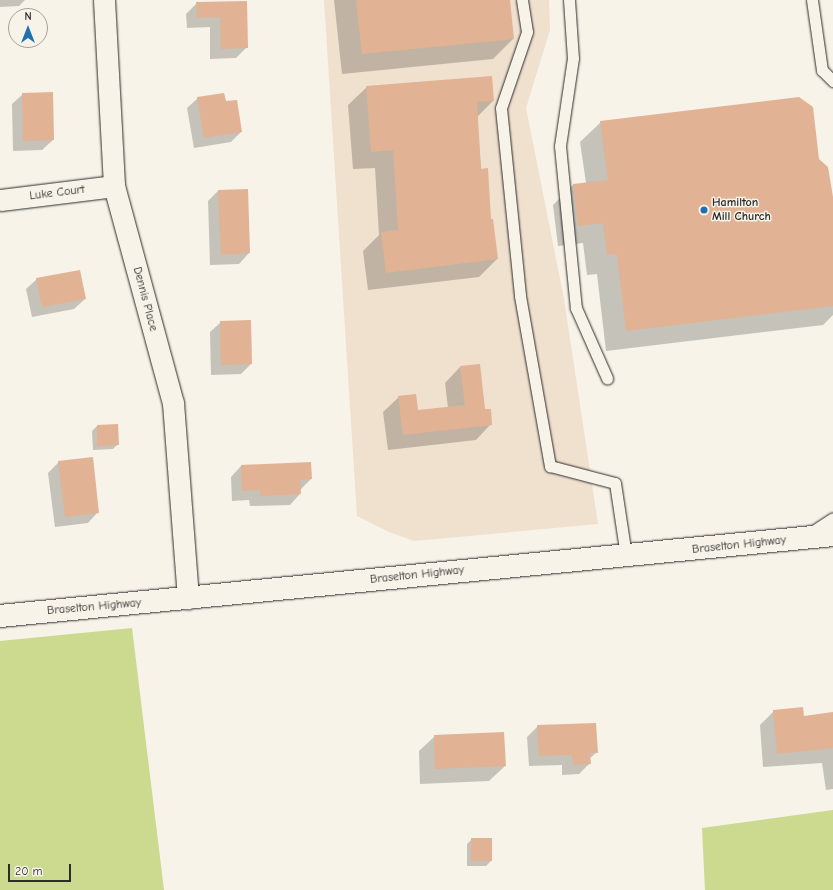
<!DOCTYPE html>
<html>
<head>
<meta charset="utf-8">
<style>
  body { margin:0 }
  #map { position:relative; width:833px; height:890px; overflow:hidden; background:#f7f3e8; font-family:"Comic Neue",sans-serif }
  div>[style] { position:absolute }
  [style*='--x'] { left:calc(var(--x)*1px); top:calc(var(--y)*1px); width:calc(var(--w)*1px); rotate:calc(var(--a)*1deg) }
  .built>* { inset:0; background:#f0e0ce }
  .green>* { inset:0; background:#cbda8e }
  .shadow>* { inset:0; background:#0003 }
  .building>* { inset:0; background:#e1b293 }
  .roads { filter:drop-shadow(0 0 1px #2b2b2b) drop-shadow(0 0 1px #2b2b2b) }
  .lane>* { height:11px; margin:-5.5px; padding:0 5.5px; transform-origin:5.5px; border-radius:5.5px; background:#f7f3e8 }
  .street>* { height:21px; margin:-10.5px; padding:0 10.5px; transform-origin:10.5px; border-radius:10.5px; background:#f7f3e8 }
  .secondary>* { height:22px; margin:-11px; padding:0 11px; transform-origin:11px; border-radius:11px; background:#f7f3e8 }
  .dots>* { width:11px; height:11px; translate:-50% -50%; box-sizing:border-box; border:2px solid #f7f3e8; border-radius:50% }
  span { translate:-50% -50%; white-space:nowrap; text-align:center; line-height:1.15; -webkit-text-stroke:3px #f7f3e8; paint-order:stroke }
  .street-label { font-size:12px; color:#2b2b2b }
  .poi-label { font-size:12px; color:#2b2b2b; font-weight:700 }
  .left { translate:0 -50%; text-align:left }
  .north { position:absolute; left:8px; top:8px; width:40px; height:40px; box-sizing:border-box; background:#f7f3e8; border:1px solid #a5a39c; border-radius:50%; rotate:0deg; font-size:11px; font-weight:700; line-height:16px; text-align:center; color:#2b2b2b }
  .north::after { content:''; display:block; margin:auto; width:14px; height:18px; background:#1f6fb2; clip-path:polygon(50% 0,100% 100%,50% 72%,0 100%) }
  .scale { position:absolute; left:8px; top:864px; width:63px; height:18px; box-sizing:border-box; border:2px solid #2b2b2b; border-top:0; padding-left:5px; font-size:12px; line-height:14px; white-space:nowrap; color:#2b2b2b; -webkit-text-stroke:3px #f7f3e8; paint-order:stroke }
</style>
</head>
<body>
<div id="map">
  <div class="built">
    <i style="clip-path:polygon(324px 0,549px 0,550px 30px,526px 108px,564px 299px,598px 524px,414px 541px,389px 532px,357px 516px)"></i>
  </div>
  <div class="green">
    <i style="clip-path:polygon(132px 628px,164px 890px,0 890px,0 641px)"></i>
    <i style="clip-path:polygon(833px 810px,833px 890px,705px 890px,702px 828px)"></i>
  </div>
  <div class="shadow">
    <i style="clip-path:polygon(0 0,25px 0,19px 6px,0 7px)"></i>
    <i style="clip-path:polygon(334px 0,509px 0,513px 39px,493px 59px,342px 74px)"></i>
    <i style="clip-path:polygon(246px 2px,247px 47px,236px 58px,210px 59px,210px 27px,187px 28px,186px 14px,197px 3px)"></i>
    <i style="clip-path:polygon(367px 87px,493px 101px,477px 117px,481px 170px,497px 259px,479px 277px,368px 290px,363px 251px,379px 235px,375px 168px,353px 169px,348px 105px)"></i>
    <i style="clip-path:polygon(23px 94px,53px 140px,42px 150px,13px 151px,12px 104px)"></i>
    <i style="clip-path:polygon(198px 98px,225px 102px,241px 132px,231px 142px,194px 148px,187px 108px)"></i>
    <i style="clip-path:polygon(601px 122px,818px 160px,833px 199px,833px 315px,823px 325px,606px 351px,597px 274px,587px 275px,583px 243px,558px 246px,553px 205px,573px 185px,586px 183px,580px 142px)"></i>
    <i style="clip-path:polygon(247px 190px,249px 253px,239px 264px,210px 265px,208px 201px,218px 191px)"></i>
    <i style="clip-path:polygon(37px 279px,85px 299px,74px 309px,32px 317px,26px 289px)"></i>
    <i style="clip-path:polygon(221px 322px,251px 364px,241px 374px,211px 375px,210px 332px)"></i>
    <i style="clip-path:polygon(460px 367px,491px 424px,476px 440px,388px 450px,383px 412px,399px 397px,417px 411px,448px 408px,445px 383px)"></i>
    <i style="clip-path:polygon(97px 426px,118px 444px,113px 449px,93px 450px,92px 431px)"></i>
    <i style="clip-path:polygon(59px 462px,98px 512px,88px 523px,55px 527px,48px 473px)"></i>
    <i style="clip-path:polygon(241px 466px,311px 479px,300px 490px,300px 494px,290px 505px,250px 506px,249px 500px,232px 501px,231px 477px)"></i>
    <i style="clip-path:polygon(774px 711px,803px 717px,833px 713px,833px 789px,826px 790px,822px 763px,763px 767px,760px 725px)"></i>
    <i style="clip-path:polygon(538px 726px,597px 752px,589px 759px,590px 763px,579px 774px,562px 775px,562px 765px,529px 766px,527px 737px)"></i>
    <i style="clip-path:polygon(435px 736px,505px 766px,489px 781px,420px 784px,419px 751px)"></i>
    <i style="clip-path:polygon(472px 839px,491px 861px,486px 866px,467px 866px,467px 844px)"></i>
  </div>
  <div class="building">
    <i style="clip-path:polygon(356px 0,510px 0,514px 39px,362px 54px)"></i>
    <i style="clip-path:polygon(247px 1px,248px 48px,221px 49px,220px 17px,197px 18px,196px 2px)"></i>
    <i style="clip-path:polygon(492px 76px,494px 101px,477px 102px,481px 169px,488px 168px,491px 219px,493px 219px,498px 259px,386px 273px,381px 232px,398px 230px,393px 150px,371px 152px,366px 86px)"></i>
    <i style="clip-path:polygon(53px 92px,54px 140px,23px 141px,22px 93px)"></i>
    <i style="clip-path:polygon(224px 93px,226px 101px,237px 100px,242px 132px,204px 138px,197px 97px)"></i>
    <i style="clip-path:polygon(799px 97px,813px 107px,819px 159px,828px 167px,833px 197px,833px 306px,626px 331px,617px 254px,607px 255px,603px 223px,578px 226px,573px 184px,608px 180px,600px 121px)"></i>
    <i style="clip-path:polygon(248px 189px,250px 253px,221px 255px,218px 190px)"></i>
    <i style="clip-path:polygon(80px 270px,86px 299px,42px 307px,36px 278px)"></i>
    <i style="clip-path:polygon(251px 320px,252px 364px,221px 365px,220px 321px)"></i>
    <i style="clip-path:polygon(480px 364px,485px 409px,491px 409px,492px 425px,403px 435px,398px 396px,416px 394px,418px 410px,465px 405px,460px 366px)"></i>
    <i style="clip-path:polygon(118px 424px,119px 445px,97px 446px,97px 425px)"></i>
    <i style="clip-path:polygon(93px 457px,99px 513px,65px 517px,58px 461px)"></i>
    <i style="clip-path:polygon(311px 462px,312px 479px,300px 480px,301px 494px,260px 496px,260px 490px,242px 491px,241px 465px)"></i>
    <i style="clip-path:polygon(803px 707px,804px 716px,833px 712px,833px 748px,777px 754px,773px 710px)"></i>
    <i style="clip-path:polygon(596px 723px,598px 753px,590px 753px,591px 764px,573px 765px,572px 755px,539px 756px,537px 725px)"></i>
    <i style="clip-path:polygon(504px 732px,506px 766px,435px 769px,434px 735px)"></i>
    <i style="clip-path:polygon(471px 838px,492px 838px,492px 861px,471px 861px)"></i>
  </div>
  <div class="roads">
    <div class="lane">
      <i style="--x:522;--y:0;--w:32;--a:81"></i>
      <i style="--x:527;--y:32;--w:80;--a:108.9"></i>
      <i style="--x:501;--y:108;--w:189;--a:84.2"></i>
      <i style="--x:520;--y:296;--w:173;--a:80"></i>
      <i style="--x:550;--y:466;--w:67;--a:14.7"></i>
      <i style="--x:615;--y:483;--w:74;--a:81.4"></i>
      <i style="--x:569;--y:0;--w:58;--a:86.1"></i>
      <i style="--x:573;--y:58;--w:89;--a:98.4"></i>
      <i style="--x:560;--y:146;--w:163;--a:84.4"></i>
      <i style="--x:576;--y:308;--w:77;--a:66.1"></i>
      <i style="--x:812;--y:0;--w:71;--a:81.9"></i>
      <i style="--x:822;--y:70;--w:16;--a:45"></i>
      <i style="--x:810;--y:533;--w:27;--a:-33"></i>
    </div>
    <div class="street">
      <i style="--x:104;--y:0;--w:186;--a:86.9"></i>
      <i style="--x:114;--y:186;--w:225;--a:74.8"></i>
      <i style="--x:173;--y:403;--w:196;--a:85.6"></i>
      <i style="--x:0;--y:200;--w:115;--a:-7"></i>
    </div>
    <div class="secondary">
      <i style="--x:0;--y:616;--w:837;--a:-5.55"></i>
    </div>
  </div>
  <div class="dots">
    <i style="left:704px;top:210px;background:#1f6fb2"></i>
  </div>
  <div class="street-label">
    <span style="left:57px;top:193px;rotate:-7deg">Luke Court</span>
    <span style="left:145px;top:299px;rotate:75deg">Dennis Place</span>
    <span style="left:739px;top:545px;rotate:-6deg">Braselton Highway</span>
    <span style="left:417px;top:575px;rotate:-6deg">Braselton Highway</span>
    <span style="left:94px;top:607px;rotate:-5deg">Braselton Highway</span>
  </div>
  <div class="poi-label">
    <span class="left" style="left:712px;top:210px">Hamilton<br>Mill Church</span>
  </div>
  <div class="north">N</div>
  <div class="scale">20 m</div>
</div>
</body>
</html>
